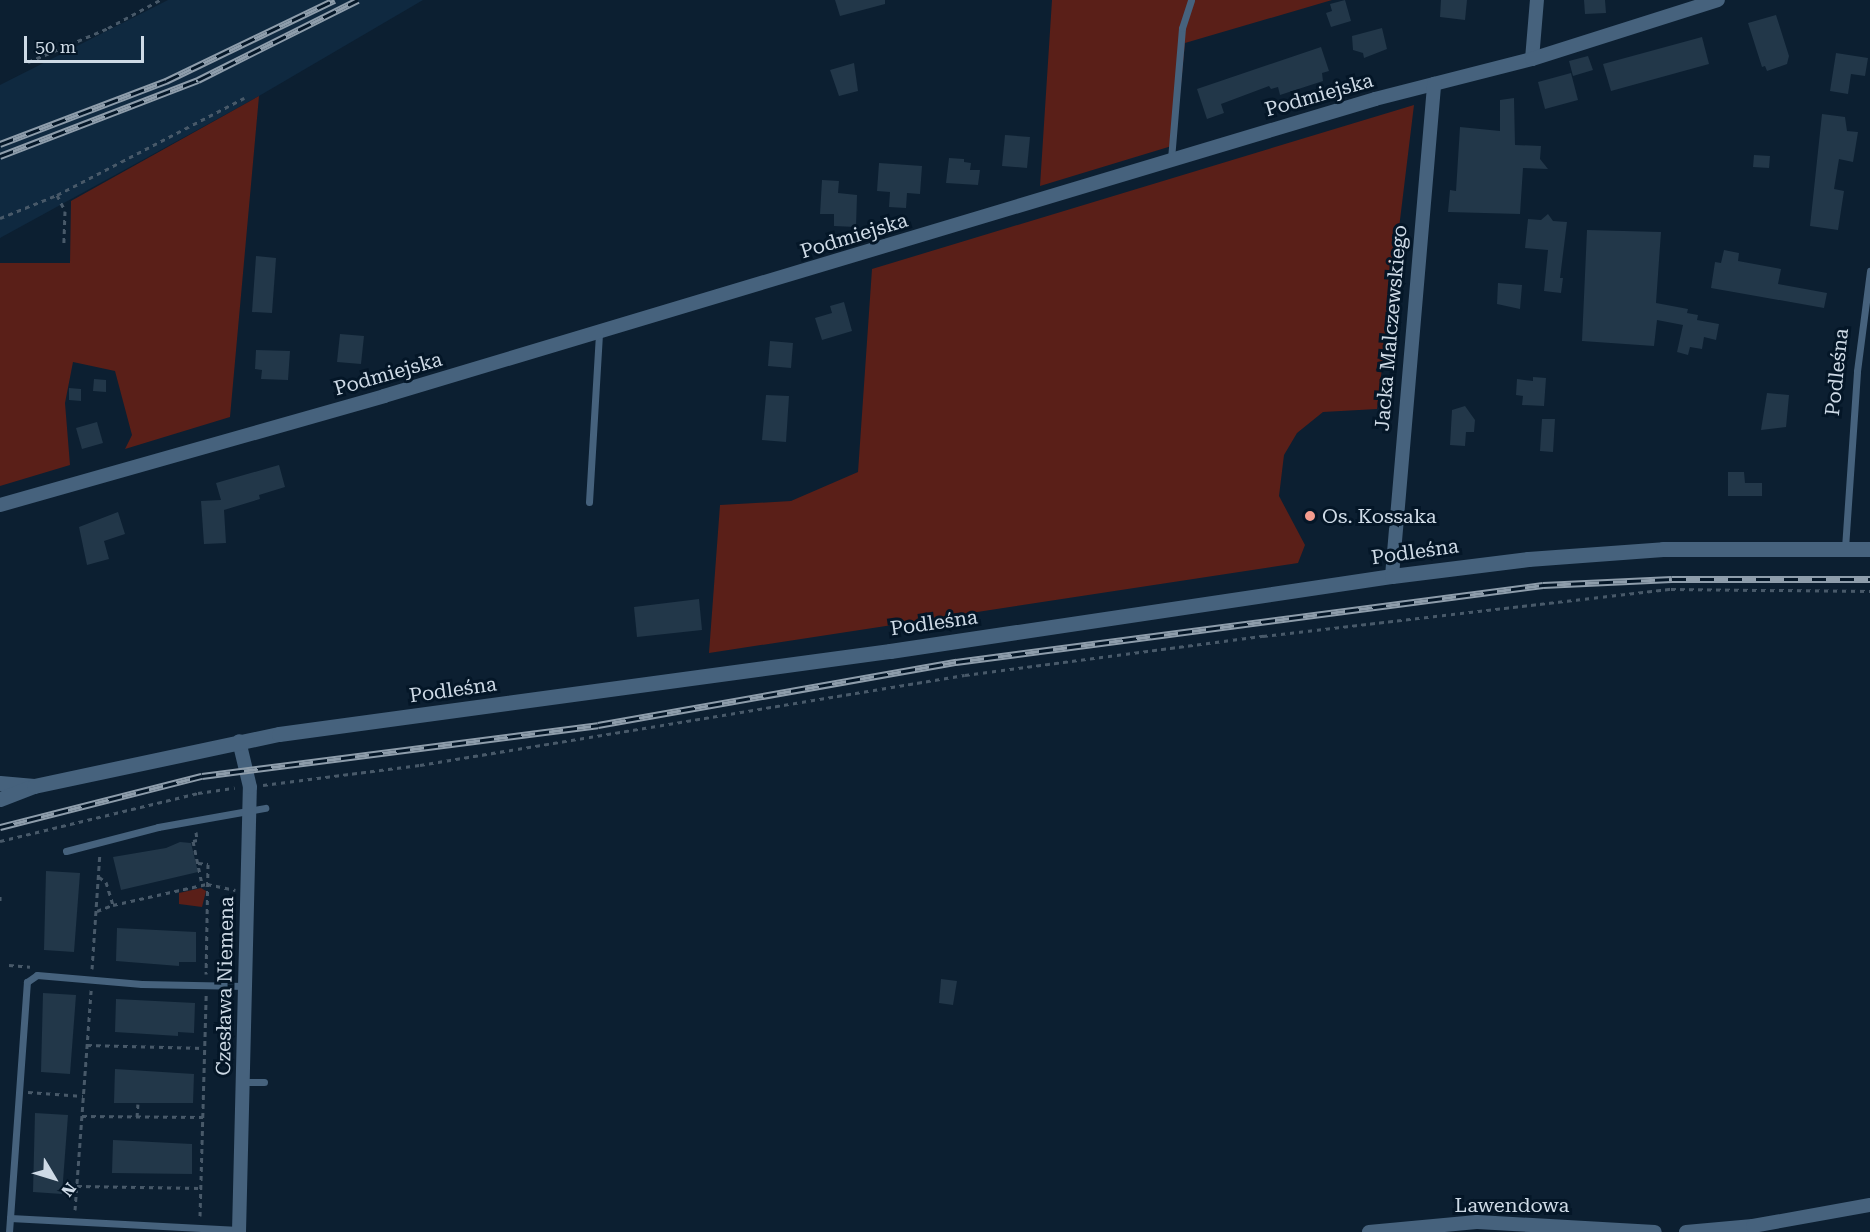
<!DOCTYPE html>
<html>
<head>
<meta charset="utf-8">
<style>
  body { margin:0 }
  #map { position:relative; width:1870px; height:1232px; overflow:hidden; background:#0c1f31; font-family:"Roboto Serif",serif }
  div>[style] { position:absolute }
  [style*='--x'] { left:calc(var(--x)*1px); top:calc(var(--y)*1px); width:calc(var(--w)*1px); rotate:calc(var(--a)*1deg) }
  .built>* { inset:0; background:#0f2940 }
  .green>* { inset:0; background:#5a1f18 }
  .building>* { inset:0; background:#223749 }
  .path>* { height:3px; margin-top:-1.5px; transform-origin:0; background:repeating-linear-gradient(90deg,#485969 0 4.5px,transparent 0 9px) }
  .service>* { height:7px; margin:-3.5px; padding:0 3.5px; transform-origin:3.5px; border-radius:3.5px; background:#46627d }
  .minor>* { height:14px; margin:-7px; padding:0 7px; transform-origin:7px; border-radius:7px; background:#46627d }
  .tertiary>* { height:15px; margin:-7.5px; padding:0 7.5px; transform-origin:7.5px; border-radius:7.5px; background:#46627d }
  .rail>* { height:7px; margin-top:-3.5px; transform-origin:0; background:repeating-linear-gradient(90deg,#041627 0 14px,#8e9dab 0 28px); box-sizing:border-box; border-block:2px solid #8e9dab }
  .dots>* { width:16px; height:16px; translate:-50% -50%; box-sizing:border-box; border:3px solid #041627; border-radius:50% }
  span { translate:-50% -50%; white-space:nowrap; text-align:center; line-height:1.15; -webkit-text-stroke:6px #041627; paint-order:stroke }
  .street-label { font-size:20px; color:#cedae6 }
  .poi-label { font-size:20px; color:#cedae6 }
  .left { translate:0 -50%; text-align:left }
  .north { position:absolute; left:24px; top:1148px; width:60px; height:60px; -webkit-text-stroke:4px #041627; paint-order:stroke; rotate:128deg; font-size:16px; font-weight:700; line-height:24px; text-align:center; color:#cedae6 }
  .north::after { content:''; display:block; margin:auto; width:21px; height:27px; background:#cedae6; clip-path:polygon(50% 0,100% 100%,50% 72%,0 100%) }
  .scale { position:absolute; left:24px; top:36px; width:120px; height:27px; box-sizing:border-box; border:3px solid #cedae6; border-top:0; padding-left:8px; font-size:18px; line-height:21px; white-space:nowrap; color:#cedae6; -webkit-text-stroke:4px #041627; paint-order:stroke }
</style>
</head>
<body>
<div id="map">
  <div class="built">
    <i style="clip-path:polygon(168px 0,423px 0,259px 96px,0 238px,0 85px)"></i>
  </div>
  <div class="green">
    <i style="clip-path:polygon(1052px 0,1332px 0,1185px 43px,1175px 145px,1040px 186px)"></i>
    <i style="clip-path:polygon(259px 96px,230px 417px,125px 449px,132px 435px,115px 371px,73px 362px,65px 403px,70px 465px,0 486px,0 263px,70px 263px,71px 201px)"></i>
    <i style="clip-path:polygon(1414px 105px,1377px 409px,1323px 412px,1297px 433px,1284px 455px,1279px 496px,1305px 545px,1298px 563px,709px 653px,720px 505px,791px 501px,858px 472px,872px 269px)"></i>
    <i style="clip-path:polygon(201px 888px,206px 891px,202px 907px,179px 904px,179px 893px)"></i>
  </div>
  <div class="building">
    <i style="clip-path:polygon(835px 0,885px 0,885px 4px,840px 16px)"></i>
    <i style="clip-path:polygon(1345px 0,1351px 21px,1331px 27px,1326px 13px,1332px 11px,1330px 4px)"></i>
    <i style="clip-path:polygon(1441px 0,1467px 0,1465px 20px,1440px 17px)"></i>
    <i style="clip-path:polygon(1584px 0,1605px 0,1606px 13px,1585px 14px)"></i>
    <i style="clip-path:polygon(1776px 15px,1789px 56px,1787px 64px,1767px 71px,1765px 66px,1762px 67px,1748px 23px)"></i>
    <i style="clip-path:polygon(1382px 28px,1387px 49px,1364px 58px,1363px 53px,1353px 50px,1352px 36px)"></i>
    <i style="clip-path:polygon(1702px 37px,1709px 64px,1611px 91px,1603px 64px)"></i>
    <i style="clip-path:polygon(1321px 47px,1329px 71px,1322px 73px,1323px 81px,1280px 95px,1278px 87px,1271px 89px,1269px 86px,1221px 104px,1224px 113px,1207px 119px,1197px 89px)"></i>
    <i style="clip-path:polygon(1836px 53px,1868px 58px,1865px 76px,1851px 74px,1848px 94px,1830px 91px)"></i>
    <i style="clip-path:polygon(1588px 56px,1593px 70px,1573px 76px,1569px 61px)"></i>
    <i style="clip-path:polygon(854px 63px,858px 91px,839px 96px,830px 70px)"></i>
    <i style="clip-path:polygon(1571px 73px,1578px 100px,1545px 109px,1538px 82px)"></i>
    <i style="clip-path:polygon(1514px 98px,1515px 145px,1541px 146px,1540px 159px,1548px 169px,1523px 168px,1520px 214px,1448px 212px,1450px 190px,1456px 191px,1460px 127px,1500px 131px,1500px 100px)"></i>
    <i style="clip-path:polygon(1822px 114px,1845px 117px,1847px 131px,1858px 132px,1853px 162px,1839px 159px,1834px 189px,1844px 191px,1838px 230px,1810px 226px)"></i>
    <i style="clip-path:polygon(1005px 135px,1030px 137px,1027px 168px,1002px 166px)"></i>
    <i style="clip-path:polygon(1754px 155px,1770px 156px,1769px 168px,1753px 167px)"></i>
    <i style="clip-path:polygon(949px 158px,964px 159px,964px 162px,971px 163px,970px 170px,980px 170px,978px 185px,946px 183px)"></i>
    <i style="clip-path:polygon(879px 163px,922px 166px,920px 194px,907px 193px,906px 208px,889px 207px,890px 192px,877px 191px)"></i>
    <i style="clip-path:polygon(822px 180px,839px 181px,838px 193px,857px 195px,856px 227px,834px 226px,834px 214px,820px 214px)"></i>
    <i style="clip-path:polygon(1548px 214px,1553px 221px,1567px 222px,1560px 278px,1563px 278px,1561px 293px,1544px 291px,1548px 250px,1525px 248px,1528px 219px,1541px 220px)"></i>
    <i style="clip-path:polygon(1587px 230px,1661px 232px,1656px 303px,1688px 309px,1687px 313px,1698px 315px,1697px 320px,1719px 324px,1716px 340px,1704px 337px,1702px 349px,1690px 347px,1688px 355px,1677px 352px,1683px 325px,1657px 320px,1654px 346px,1582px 341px)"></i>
    <i style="clip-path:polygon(1724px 250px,1739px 253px,1738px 261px,1781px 269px,1778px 284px,1827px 293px,1824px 308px,1711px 288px,1715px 262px,1721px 263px)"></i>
    <i style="clip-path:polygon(256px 256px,276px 258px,272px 313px,252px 312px)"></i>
    <i style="clip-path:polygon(1498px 283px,1522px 285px,1520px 309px,1497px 304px)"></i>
    <i style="clip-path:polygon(844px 302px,852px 331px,822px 340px,815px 318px,832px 313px,830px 306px)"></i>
    <i style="clip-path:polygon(340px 334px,364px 336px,361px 364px,337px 362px)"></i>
    <i style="clip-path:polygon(770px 341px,793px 343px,791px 368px,768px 366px)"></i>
    <i style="clip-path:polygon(256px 350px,290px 351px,288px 380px,261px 379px,262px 370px,255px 369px)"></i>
    <i style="clip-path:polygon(1533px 377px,1546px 378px,1544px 406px,1522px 405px,1523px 396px,1516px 395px,1517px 379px,1533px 381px)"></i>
    <i style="clip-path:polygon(94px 379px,106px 380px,106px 392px,93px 391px)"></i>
    <i style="clip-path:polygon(69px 388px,81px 389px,81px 401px,69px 400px)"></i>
    <i style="clip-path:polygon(1767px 393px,1789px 395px,1786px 427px,1761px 430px)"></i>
    <i style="clip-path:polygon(766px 395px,789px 396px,786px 442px,762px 440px)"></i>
    <i style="clip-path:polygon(1465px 406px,1475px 420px,1474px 432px,1466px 432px,1465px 446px,1450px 445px,1452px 410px)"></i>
    <i style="clip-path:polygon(1542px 419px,1555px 419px,1553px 452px,1540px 451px)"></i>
    <i style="clip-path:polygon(97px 422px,103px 443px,82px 449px,76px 428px)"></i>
    <i style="clip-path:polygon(279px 465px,285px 487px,259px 495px,260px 499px,224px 510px,226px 543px,204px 544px,201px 501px,221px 500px,216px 483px)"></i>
    <i style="clip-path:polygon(1728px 472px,1744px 472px,1745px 483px,1762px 483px,1762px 496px,1728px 496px)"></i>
    <i style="clip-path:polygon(118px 512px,125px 534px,104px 541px,109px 559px,87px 565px,79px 527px)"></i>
    <i style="clip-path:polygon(699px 599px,702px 630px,637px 637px,634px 607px)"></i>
    <i style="clip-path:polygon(180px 842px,191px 843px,198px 872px,121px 890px,113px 857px,166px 848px)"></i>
    <i style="clip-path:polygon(46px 871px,80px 873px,74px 952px,44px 950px)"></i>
    <i style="clip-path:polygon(117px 928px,196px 932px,196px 962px,179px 962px,179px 966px,116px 961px)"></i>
    <i style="clip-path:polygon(941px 979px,957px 981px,953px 1005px,939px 1003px)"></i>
    <i style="clip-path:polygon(43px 993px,76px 995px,70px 1074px,41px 1072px)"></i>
    <i style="clip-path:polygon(116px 999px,195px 1003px,194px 1033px,178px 1032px,178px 1036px,115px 1032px)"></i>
    <i style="clip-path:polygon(115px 1069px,194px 1074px,193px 1103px,114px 1103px)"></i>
    <i style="clip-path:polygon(35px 1113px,68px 1115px,62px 1194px,33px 1192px)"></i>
    <i style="clip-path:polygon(113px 1140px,192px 1144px,192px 1174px,112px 1173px)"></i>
  </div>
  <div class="path">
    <i style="--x:28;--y:62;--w:87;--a:-23"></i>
    <i style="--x:108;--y:28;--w:59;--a:-28.3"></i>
    <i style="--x:57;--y:195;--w:211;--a:-27.4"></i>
    <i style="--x:0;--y:218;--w:61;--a:-22"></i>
    <i style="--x:57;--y:195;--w:18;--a:63"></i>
    <i style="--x:65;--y:211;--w:32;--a:92"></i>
    <i style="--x:263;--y:785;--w:158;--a:-7.3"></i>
    <i style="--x:420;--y:765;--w:552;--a:-9.38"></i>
    <i style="--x:965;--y:675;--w:301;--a:-7.5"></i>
    <i style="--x:1263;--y:636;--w:411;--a:-6.6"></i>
    <i style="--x:1671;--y:589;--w:199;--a:0.6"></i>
    <i style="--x:196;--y:832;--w:8;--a:83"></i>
    <i style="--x:197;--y:840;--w:4;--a:166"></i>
    <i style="--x:193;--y:841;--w:44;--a:78.2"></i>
    <i style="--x:0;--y:841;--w:204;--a:-13.6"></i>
    <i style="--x:198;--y:793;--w:37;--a:-8"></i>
    <i style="--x:198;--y:863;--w:10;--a:6"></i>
    <i style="--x:208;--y:864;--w:110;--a:91"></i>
    <i style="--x:99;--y:877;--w:9;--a:36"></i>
    <i style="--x:106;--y:882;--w:24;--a:73"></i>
    <i style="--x:113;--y:905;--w:96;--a:-12.6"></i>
    <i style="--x:207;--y:884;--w:29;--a:12"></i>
    <i style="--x:0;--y:896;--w:5;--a:90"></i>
    <i style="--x:97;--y:911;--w:17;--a:-21"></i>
    <i style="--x:9;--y:965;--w:21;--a:5"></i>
    <i style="--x:92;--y:969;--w:116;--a:-86.1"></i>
    <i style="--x:87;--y:1045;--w:117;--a:1.5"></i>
    <i style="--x:28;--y:1092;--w:55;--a:4.2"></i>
    <i style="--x:82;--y:1116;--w:121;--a:0.5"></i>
    <i style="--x:137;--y:1117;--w:13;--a:-86"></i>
    <i style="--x:77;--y:1186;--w:124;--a:0.9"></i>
    <i style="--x:75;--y:1210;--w:221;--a:-85.8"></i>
    <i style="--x:200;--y:1216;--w:221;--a:-88.4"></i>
  </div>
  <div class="service">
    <i style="--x:1171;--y:159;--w:131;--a:-85.2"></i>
    <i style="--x:1182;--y:28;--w:29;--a:-72"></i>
    <i style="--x:589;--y:502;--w:170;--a:-86.6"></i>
    <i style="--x:1845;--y:548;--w:177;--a:-86.1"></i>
    <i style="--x:1857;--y:371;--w:101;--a:-82.6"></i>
    <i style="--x:66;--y:851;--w:95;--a:-14.6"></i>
    <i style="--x:158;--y:827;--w:109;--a:-10.1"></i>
    <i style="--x:243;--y:1082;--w:21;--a:0"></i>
    <i style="--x:10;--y:1218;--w:229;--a:3"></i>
    <i style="--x:9;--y:1232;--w:251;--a:-85.9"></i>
    <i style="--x:27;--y:982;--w:12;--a:-35"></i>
    <i style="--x:37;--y:975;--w:105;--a:4.9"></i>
    <i style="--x:142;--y:984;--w:103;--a:1.1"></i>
  </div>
  <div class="minor">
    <i style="--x:1532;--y:59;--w:59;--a:-85.2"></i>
    <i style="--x:0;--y:505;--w:399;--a:-15.8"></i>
    <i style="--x:384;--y:396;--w:1035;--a:-16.68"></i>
    <i style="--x:1375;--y:99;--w:162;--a:-14.3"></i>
    <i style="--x:1532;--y:59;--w:195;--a:-17.6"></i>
    <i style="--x:1392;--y:576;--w:494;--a:-85.1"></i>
    <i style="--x:239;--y:1232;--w:445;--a:-88.6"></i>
    <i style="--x:250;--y:787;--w:47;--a:-103.4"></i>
    <i style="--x:1369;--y:1232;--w:108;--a:-5.3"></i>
    <i style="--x:1477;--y:1222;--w:178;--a:3.2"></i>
    <i style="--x:1686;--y:1232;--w:67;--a:-5.1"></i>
    <i style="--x:1753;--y:1226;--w:119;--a:-10.2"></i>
  </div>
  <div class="tertiary">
    <i style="--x:0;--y:783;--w:34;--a:5"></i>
    <i style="--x:0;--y:799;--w:36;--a:-21"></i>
    <i style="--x:34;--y:786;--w:250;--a:-12"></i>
    <i style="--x:279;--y:734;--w:617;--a:-7.74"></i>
    <i style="--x:890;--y:651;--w:508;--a:-8.5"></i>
    <i style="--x:1392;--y:576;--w:137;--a:-7.1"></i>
    <i style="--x:1528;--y:559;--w:135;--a:-4.2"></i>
    <i style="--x:1663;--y:549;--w:207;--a:0"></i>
  </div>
  <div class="rail">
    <i style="--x:0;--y:144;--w:178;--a:-20.8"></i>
    <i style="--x:166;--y:81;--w:187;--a:-25.7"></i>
    <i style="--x:0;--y:156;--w:212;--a:-21"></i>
    <i style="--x:198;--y:80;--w:179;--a:-26.6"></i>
    <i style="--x:0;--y:827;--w:208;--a:-14.2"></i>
    <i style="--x:202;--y:776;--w:399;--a:-7.3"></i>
    <i style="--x:598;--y:725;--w:364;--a:-10"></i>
    <i style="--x:956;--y:662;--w:592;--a:-7.47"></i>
    <i style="--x:1543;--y:585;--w:129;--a:-2.7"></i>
    <i style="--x:1672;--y:579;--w:198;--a:0"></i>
  </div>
  <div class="dots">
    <i style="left:1310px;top:516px;background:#f59d8f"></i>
  </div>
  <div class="street-label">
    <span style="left:1319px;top:95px;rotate:-16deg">Podmiejska</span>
    <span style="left:854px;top:236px;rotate:-17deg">Podmiejska</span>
    <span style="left:1391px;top:328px;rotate:-85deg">Jacka Malczewskiego</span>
    <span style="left:1837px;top:372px;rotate:-84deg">Podleśna</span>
    <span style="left:388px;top:374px;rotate:-16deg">Podmiejska</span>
    <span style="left:1415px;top:552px;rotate:-8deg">Podleśna</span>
    <span style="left:934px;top:623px;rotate:-8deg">Podleśna</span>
    <span style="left:453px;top:690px;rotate:-8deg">Podleśna</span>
    <span style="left:225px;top:986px;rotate:-89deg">Czesława Niemena</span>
    <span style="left:1512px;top:1205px">Lawendowa</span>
  </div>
  <div class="poi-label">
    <span class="left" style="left:1322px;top:516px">Os. Kossaka</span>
  </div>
  <div class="north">N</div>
  <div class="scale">50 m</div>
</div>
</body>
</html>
